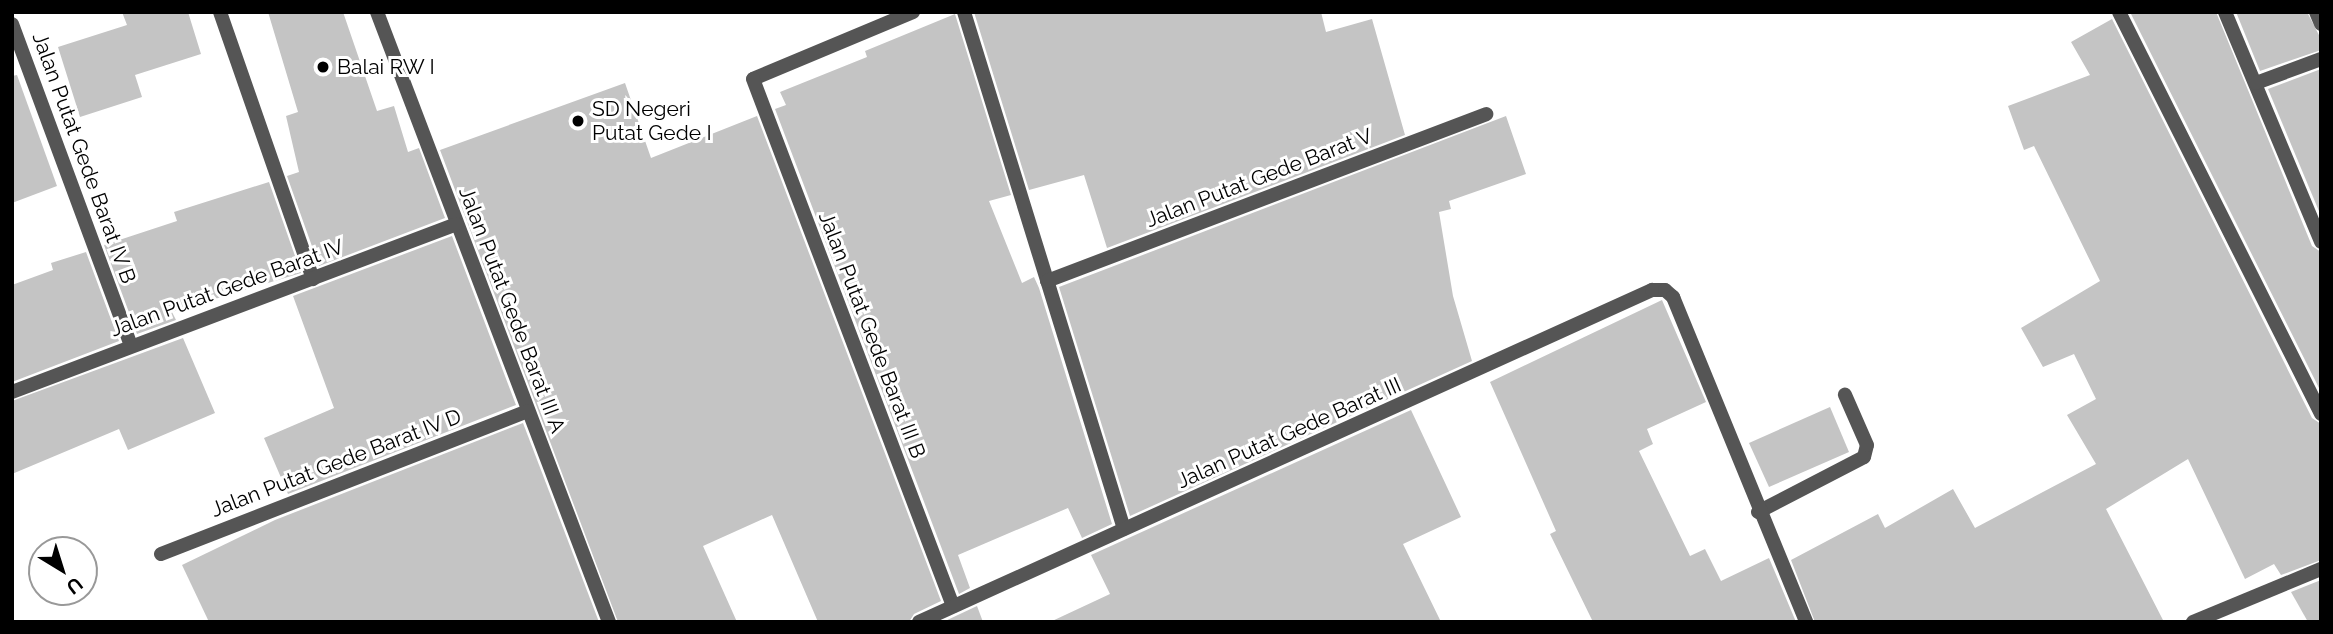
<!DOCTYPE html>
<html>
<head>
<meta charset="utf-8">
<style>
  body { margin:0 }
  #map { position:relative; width:2333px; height:634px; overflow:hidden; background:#fff; font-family:Raleway,sans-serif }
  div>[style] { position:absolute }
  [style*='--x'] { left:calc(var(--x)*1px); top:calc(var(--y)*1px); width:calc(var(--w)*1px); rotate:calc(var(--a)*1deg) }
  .building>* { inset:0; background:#c4c4c4 }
  .minor>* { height:14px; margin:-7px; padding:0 7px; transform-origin:7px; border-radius:7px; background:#555 }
  .dots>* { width:19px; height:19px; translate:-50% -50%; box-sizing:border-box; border:4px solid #fff; border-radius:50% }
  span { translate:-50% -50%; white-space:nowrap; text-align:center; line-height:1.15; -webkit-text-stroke:6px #fff; paint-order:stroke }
  .poi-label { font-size:21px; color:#000 }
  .left { translate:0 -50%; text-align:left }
  .street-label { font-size:21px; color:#000 }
  .frame { position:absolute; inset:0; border:14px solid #000; pointer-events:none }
  .north { position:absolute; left:28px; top:536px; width:70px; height:70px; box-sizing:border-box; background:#fff; border:2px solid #999; border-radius:50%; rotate:142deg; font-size:19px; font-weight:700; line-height:28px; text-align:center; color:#000 }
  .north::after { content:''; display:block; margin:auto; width:24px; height:32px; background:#000; clip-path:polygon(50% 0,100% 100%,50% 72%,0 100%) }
</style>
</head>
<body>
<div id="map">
  <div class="building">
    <i style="clip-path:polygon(122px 12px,188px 12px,201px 54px,135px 75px,142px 97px,80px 117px,58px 47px,127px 25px)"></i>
    <i style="clip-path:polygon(268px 12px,343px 12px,377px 111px,394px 106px,408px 152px,419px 148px,445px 218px,319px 266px,287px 176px,299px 172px,286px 116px,298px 112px)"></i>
    <i style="clip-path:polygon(974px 12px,1321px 12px,1326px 32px,1372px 19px,1405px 135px,1107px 248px,1084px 175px,1029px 190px)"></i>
    <i style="clip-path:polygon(2130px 12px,2216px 12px,2312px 246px,2321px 252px,2321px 392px)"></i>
    <i style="clip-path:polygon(2236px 12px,2307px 12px,2321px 39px,2321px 50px,2260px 71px)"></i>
    <i style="clip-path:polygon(955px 14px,1011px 195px,989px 201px,1022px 283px,1034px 277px,1039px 288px,1112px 524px,1082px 538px,1068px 508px,958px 555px,970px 588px,959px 594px,775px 109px,786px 105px,780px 92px,867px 57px,865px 51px)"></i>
    <i style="clip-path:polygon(2112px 19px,2312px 418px,2321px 424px,2321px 560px,2281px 575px,2274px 564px,2245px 579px,2188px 459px,2106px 509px,2164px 622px,1815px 622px,1791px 560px,1878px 514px,1885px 528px,1953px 489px,1975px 528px,2096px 464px,2067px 415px,2096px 399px,2074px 354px,2043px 367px,2021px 328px,2100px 281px,2034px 146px,2024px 150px,2008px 106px,2090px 75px,2071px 42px)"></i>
    <i style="clip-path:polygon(2321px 69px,2321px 216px,2268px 89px)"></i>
    <i style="clip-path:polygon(17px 75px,57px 186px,12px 203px,12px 76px)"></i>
    <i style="clip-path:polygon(625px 83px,651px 158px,757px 116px,941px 601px,914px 614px,909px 622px,818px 622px,772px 515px,703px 546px,737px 622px,618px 622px,440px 150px)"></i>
    <i style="clip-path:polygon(1506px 116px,1526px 174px,1449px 201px,1451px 209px,1439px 212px,1453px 296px,1472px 361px,1130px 516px,1059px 287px)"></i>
    <i style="clip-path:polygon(269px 182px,301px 273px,172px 312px,176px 320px,137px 334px,104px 245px,177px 221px,174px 212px)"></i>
    <i style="clip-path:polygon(452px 236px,516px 405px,288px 494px,264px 438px,334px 408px,293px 296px)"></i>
    <i style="clip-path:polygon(86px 252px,119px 341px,12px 382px,12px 285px,53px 270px,51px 263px)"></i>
    <i style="clip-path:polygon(1662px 300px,1706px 402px,1647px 429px,1653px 444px,1639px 451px,1690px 556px,1705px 549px,1721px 581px,1769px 558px,1796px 622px,1593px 622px,1550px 534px,1556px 531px,1490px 382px)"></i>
    <i style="clip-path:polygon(183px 338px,215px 413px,128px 450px,119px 429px,12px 474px,12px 401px)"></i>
    <i style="clip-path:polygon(1830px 407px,1849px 452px,1769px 487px,1749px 443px)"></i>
    <i style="clip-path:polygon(1411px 410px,1461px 517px,1403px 544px,1441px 622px,1050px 622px,1110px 594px,1091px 555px)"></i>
    <i style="clip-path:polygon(523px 423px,599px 622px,209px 622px,182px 565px,275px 520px)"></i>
    <i style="clip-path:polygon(2321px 580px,2321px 622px,2308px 622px,2291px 592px)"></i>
    <i style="clip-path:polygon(977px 606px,983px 622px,943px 622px)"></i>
  </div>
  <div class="minor">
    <i style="--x:220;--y:12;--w:283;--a:70.8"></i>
    <i style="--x:377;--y:12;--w:653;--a:69.18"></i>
    <i style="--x:913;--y:12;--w:173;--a:157.3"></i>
    <i style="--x:753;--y:79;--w:564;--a:69.22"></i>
    <i style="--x:964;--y:12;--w:541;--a:72.8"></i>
    <i style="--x:2119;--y:12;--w:450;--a:63.3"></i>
    <i style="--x:2225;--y:12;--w:249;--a:67.3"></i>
    <i style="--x:2316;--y:12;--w:13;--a:67"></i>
    <i style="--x:12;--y:24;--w:343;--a:69.7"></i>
    <i style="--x:2256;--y:83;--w:69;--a:-20.3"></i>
    <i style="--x:1047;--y:281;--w:470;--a:-20.8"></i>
    <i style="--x:12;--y:392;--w:475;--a:-20.7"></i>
    <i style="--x:1758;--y:512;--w:119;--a:-27.4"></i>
    <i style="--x:1864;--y:457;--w:12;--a:-76"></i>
    <i style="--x:1867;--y:445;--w:55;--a:-113.7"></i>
    <i style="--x:161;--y:554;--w:393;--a:-21.3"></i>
    <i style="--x:919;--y:622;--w:805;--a:-24.37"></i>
    <i style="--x:1652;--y:290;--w:13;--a:0"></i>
    <i style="--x:1665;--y:290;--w:11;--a:41"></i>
    <i style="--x:1673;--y:297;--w:351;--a:67.7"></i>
    <i style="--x:2193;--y:622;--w:139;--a:-22.5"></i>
  </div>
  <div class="dots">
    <i style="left:323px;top:67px;background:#000"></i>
    <i style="left:578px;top:121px;background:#000"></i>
  </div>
  <div class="poi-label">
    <span class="left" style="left:337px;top:67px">Balai RW I</span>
    <span class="left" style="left:592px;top:121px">SD Negeri<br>Putat Gede I</span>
  </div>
  <div class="street-label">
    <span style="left:84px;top:158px;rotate:70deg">Jalan Putat Gede Barat IV B</span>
    <span style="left:1259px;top:178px;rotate:-21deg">Jalan Putat Gede Barat V</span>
    <span style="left:227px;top:288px;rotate:-20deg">Jalan Putat Gede Barat IV</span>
    <span style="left:512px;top:310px;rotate:69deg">Jalan Putat Gede Barat III A</span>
    <span style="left:872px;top:335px;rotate:69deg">Jalan Putat Gede Barat III B</span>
    <span style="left:1289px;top:433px;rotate:-24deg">Jalan Putat Gede Barat III</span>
    <span style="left:336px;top:463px;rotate:-21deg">Jalan Putat Gede Barat IV D</span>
  </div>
  <div class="frame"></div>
  <div class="north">U</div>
</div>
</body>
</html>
